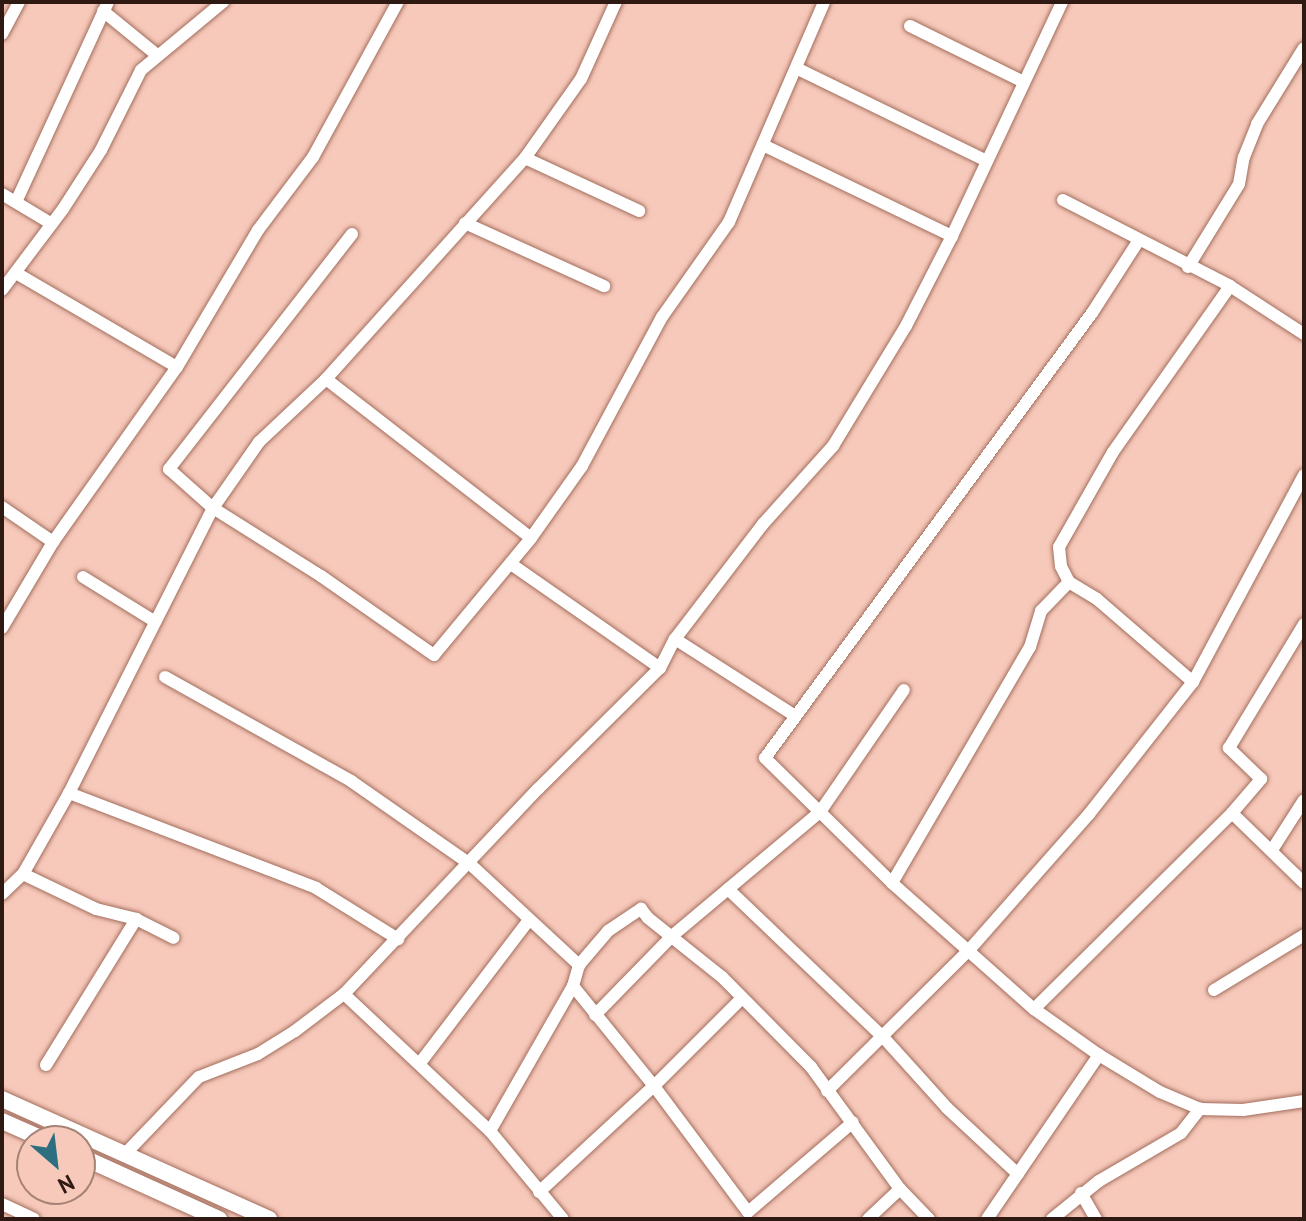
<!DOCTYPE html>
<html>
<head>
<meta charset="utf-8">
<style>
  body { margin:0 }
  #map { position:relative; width:1306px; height:1221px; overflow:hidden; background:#f7c9ba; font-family:"PT Sans",sans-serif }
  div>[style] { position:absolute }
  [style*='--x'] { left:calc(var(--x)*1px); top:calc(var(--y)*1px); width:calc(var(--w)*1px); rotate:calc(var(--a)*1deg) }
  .roads { filter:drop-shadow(0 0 2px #a36e5e) drop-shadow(0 0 2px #a36e5e) }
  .street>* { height:12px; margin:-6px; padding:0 6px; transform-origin:6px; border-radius:6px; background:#fff }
  .secondary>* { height:16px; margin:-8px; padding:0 8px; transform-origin:8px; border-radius:8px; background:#fff }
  span { translate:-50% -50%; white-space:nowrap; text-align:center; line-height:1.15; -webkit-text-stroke:6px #f7c9ba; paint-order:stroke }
  .frame { position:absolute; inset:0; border:4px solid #2f1a13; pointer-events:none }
  .north { position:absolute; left:16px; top:1125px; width:80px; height:80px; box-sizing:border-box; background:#f7c9ba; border:2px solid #a78377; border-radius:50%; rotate:152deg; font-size:22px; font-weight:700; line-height:32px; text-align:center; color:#2f1a13 }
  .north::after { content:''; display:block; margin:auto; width:28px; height:36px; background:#2c6f80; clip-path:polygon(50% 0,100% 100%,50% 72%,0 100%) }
</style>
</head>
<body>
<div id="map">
  <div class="roads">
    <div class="street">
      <i style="--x:103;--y:11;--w:70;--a:39.2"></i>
      <i style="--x:910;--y:26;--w:127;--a:26.2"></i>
      <i style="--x:2;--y:34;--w:36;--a:-62"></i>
      <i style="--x:796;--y:68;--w:212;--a:26"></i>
      <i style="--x:763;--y:145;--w:210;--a:25.7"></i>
      <i style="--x:525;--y:158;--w:126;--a:24.9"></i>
      <i style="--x:2;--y:194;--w:58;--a:31"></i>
      <i style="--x:1063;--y:200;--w:188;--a:27.2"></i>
      <i style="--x:1230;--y:286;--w:88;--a:33"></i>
      <i style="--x:16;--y:202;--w:220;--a:-65.3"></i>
      <i style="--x:465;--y:223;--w:153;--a:24.4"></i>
      <i style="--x:352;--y:234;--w:298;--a:127.9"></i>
      <i style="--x:169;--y:469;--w:59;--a:41.6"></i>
      <i style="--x:213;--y:508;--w:128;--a:32.2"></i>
      <i style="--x:321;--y:576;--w:138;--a:35"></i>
      <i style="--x:434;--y:655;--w:152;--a:-50.3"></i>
      <i style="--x:531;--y:538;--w:88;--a:-54.7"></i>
      <i style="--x:582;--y:466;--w:169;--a:-61.8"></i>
      <i style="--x:662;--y:317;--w:116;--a:-54.8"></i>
      <i style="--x:729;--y:222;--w:240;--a:-66.6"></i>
      <i style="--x:1139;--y:240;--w:87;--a:122.8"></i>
      <i style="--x:1092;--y:313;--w:552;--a:126.31"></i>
      <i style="--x:765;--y:758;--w:178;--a:44.5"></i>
      <i style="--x:892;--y:883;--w:190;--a:41.6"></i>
      <i style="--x:1034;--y:1009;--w:80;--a:35.3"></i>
      <i style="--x:1099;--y:1055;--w:71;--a:31.2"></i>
      <i style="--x:1160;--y:1092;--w:43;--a:23"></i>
      <i style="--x:1200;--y:1109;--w:43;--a:1.3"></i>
      <i style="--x:1243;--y:1110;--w:62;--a:-8.4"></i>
      <i style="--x:1188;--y:267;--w:97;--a:-58.4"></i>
      <i style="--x:1239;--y:184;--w:27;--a:-80"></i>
      <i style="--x:1244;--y:157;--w:35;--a:-68"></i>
      <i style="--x:1257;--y:124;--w:89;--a:-58.3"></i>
      <i style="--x:16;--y:273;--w:186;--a:30.3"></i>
      <i style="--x:2;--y:290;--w:101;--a:-53"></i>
      <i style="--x:63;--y:209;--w:70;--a:-57.2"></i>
      <i style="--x:101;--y:150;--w:89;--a:-63.4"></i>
      <i style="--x:141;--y:70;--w:107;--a:-39.7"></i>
      <i style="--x:326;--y:379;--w:259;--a:37.8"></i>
      <i style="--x:2;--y:507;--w:62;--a:34.5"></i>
      <i style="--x:511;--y:564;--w:182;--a:34.9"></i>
      <i style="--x:83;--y:577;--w:84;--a:31.8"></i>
      <i style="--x:2;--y:628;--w:100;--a:-59.3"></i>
      <i style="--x:53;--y:542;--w:214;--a:-54.7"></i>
      <i style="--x:177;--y:367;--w:159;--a:-59.4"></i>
      <i style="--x:258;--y:230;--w:91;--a:-53"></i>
      <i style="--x:313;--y:157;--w:177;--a:-61.3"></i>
      <i style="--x:675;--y:639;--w:141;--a:32.6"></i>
      <i style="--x:165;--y:677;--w:213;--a:29.2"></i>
      <i style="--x:351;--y:781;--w:145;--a:34.9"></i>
      <i style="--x:470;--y:864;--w:149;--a:42.8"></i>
      <i style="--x:1193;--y:682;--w:127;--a:-139.2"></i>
      <i style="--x:1097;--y:599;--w:33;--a:-149"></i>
      <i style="--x:1069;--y:582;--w:18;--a:-117"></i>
      <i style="--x:1061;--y:566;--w:19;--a:-96"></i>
      <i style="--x:1059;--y:547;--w:109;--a:-60.4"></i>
      <i style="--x:1113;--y:452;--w:203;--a:-54.8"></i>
      <i style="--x:69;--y:793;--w:265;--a:21"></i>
      <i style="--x:316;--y:888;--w:97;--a:31.9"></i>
      <i style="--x:1232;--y:813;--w:100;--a:44.2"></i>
      <i style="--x:1272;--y:850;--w:59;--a:-57.4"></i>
      <i style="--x:23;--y:874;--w:81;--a:25.6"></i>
      <i style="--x:96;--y:909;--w:41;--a:14"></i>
      <i style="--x:136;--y:919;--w:42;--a:26.6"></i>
      <i style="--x:892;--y:883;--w:273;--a:-59.7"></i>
      <i style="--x:1030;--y:647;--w:38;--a:-73"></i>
      <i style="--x:1041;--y:611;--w:40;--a:-46"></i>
      <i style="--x:728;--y:889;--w:216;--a:43.7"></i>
      <i style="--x:884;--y:1038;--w:94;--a:48"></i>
      <i style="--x:947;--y:1108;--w:97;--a:42.9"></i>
      <i style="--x:2;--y:894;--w:29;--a:-44"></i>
      <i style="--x:23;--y:874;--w:93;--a:-60.4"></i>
      <i style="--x:69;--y:793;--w:319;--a:-63.2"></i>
      <i style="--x:213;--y:508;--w:80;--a:-55.1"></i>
      <i style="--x:259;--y:442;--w:92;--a:-43.2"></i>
      <i style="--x:326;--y:379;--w:297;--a:-48"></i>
      <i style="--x:525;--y:158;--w:97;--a:-54.7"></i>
      <i style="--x:581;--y:79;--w:85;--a:-65.6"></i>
      <i style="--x:573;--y:986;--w:129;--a:51"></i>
      <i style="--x:654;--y:1086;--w:157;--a:53.3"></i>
      <i style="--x:748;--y:1212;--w:138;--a:-40.6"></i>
      <i style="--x:1214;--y:990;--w:105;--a:-31.4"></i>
      <i style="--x:344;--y:994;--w:200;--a:43.2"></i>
      <i style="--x:490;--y:1131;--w:114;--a:50.3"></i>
      <i style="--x:1034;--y:1009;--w:279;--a:-44.7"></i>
      <i style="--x:1232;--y:813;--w:45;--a:-49.5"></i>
      <i style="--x:1261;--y:779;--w:45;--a:-135.9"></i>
      <i style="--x:1229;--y:748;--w:145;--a:-58.8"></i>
      <i style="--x:595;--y:1015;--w:110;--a:-45.7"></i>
      <i style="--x:672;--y:936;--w:193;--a:-40"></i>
      <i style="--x:820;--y:812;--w:148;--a:-55.5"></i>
      <i style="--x:420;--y:1063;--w:178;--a:-52.7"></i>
      <i style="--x:46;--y:1065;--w:172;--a:-58.3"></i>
      <i style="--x:827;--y:1091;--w:202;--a:-44.8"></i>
      <i style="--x:970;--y:949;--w:180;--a:-48.6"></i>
      <i style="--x:1089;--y:814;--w:168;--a:-51.8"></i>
      <i style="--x:1193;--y:682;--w:235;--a:-61.8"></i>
      <i style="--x:490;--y:1131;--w:167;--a:-60.2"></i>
      <i style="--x:573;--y:986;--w:22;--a:-74"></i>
      <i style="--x:579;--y:965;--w:45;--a:-49.5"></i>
      <i style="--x:608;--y:931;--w:40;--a:-34"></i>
      <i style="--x:641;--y:909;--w:11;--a:52"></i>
      <i style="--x:648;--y:918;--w:95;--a:38.6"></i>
      <i style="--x:722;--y:977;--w:127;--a:45.3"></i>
      <i style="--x:811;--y:1067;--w:151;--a:53.9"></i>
      <i style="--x:900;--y:1189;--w:42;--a:46"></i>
      <i style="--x:126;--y:1153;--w:105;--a:-46.2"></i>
      <i style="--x:199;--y:1077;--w:63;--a:-21.3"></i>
      <i style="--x:258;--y:1054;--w:44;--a:-31.9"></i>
      <i style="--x:295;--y:1031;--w:61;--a:-37.1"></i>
      <i style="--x:344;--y:994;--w:282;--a:-46.6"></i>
      <i style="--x:538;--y:789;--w:172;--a:-44.8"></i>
      <i style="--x:660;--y:668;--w:33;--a:-63"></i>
      <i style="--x:675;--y:639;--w:145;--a:-52.6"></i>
      <i style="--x:763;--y:524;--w:105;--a:-48.1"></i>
      <i style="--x:833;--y:446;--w:140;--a:-58.7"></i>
      <i style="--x:906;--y:326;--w:101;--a:-62.9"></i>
      <i style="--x:952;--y:236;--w:259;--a:-64.8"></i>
      <i style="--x:539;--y:1192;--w:156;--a:-42.7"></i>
      <i style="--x:654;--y:1086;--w:122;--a:-45"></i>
      <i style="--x:1081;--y:1193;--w:30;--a:60"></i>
      <i style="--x:2;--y:1204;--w:35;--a:25"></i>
      <i style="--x:868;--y:1219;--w:44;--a:-43.2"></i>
      <i style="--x:987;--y:1219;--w:199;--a:-55.7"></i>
      <i style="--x:1052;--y:1219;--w:60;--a:-39"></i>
      <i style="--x:1099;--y:1181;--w:95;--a:-30.3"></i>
      <i style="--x:1181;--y:1133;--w:31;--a:-52"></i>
    </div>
    <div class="secondary">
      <i style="--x:2;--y:1099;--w:293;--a:24.2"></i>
      <i style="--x:2;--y:1121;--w:49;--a:24"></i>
      <i style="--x:80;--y:1156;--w:153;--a:24.4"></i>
    </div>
  </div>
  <div class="frame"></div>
  <div class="north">N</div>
</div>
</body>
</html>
